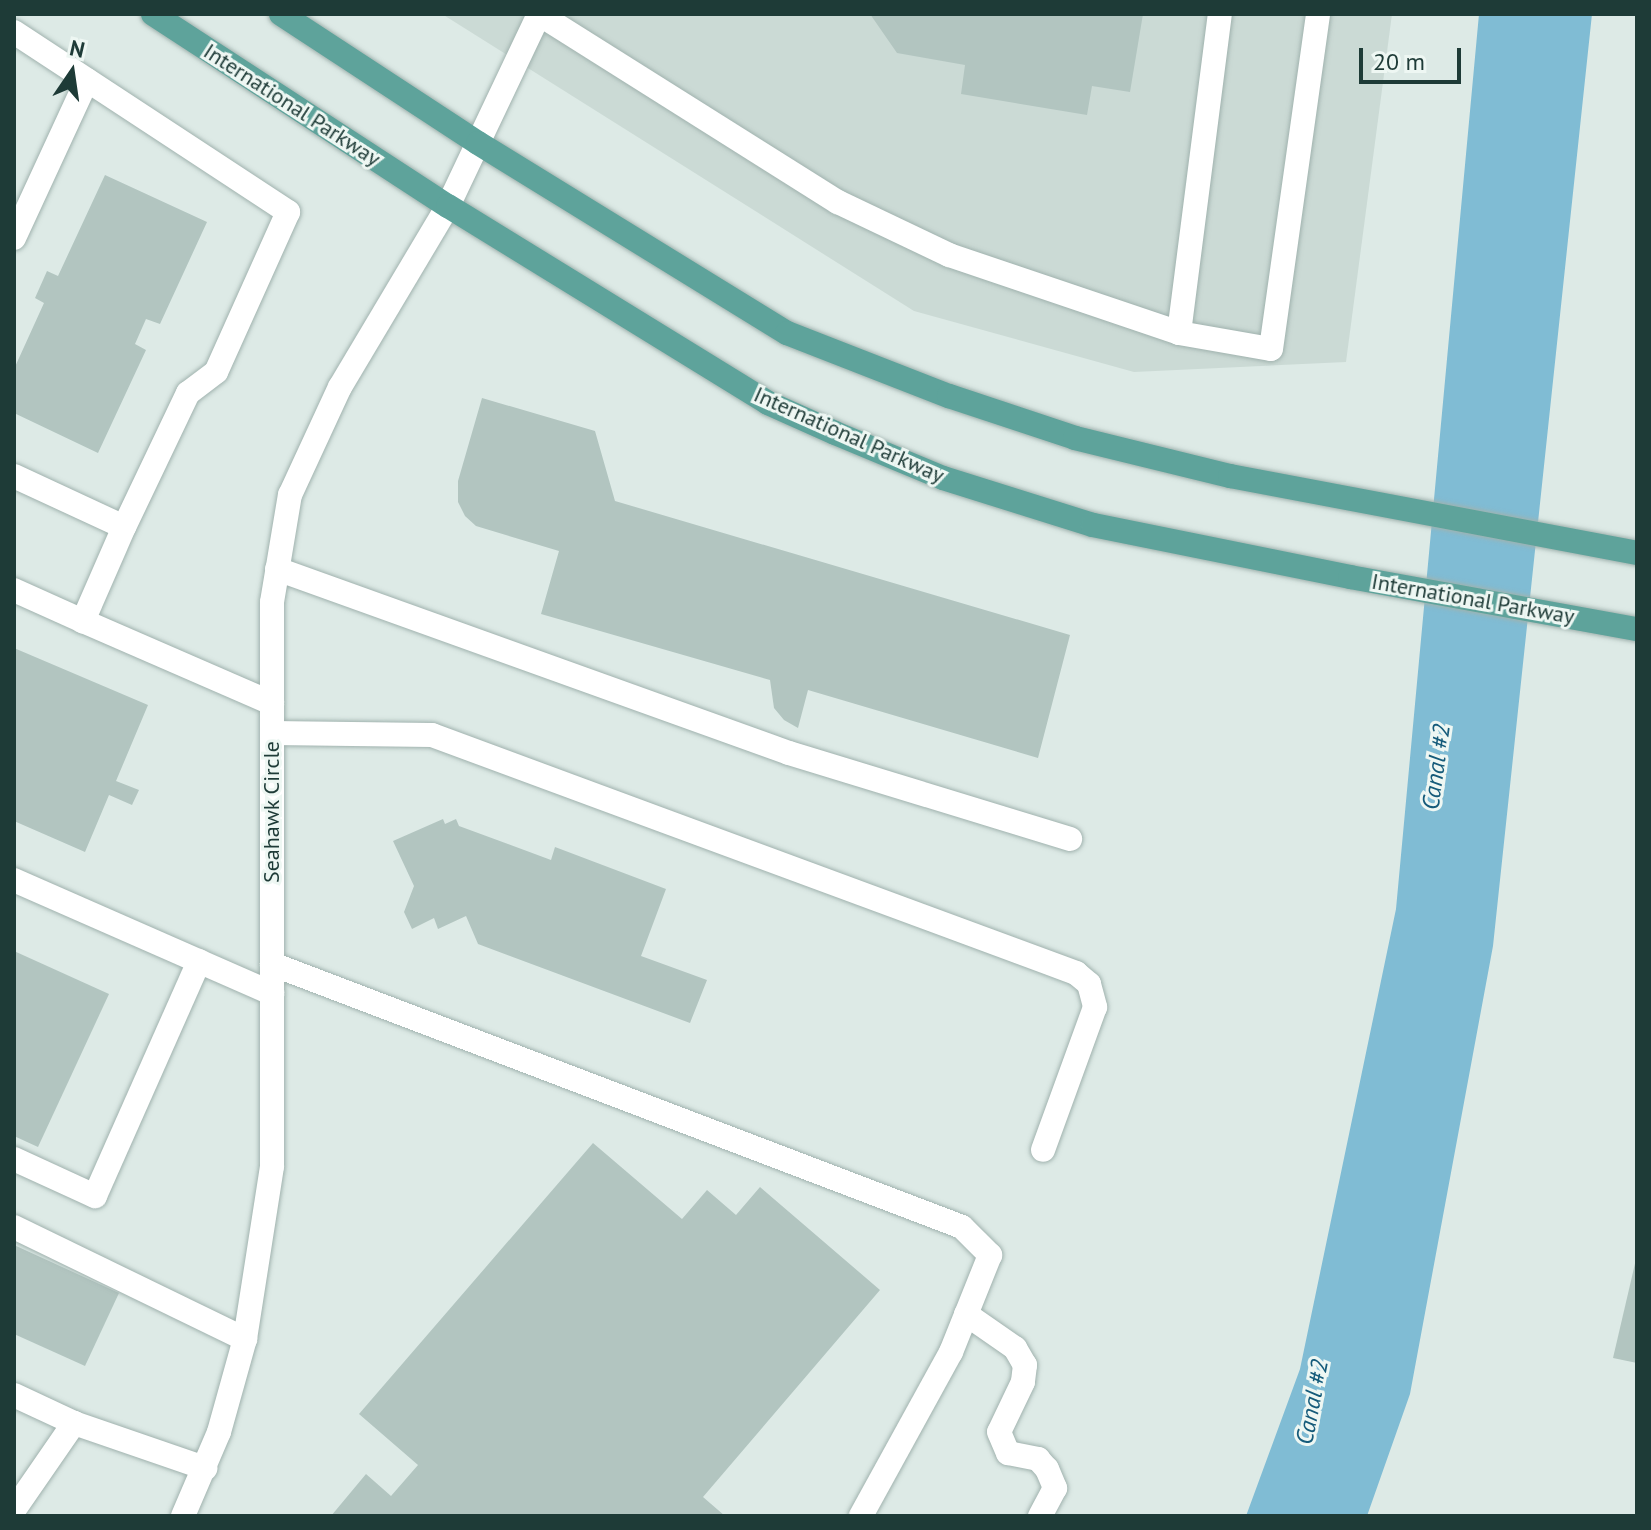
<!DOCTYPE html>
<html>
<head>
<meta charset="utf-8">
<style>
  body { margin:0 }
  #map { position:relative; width:1651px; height:1530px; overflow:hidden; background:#ddeae6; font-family:"PT Sans",sans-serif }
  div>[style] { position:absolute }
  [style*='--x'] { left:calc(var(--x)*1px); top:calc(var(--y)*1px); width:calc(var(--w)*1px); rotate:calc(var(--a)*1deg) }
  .built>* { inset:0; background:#cbdad5 }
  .water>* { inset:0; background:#80bcd4 }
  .building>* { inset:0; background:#b2c5c0 }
  .roads { filter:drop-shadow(0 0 2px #a0b2ae) drop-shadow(0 0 2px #a0b2ae) }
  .minor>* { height:24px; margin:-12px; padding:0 12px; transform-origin:12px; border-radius:12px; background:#fff }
  .major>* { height:24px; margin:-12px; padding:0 12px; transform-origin:12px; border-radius:12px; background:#5ea39b }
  span { translate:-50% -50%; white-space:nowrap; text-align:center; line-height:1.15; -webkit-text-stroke:6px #eef7f3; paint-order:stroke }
  .street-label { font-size:22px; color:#1e3b37 }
  .water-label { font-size:24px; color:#155b7a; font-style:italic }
  .frame { position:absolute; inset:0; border:16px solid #1e3b37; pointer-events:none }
  .north { position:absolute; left:32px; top:32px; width:80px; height:80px; -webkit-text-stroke:6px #eef7f3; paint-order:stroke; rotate:13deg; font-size:22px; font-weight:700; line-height:32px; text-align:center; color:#1e3b37 }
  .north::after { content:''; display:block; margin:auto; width:28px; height:36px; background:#1e3b37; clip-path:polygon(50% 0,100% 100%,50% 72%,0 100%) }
  .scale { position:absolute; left:1359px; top:48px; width:102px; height:36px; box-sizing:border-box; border:4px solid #1e3b37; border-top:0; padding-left:10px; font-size:24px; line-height:28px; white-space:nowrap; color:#1e3b37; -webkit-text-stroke:6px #eef7f3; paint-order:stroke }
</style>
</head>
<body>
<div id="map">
  <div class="built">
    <i style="clip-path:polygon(442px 14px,1392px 14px,1346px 362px,1134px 372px,914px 311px)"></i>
  </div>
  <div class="water">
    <i style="clip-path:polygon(1479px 14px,1592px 14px,1493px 946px,1410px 1394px,1367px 1516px,1246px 1516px,1300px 1369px,1396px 909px)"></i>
  </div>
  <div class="building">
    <i style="clip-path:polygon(870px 14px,1143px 14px,1130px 92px,1092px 86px,1087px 115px,961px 94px,965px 65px,897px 53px)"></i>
    <i style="clip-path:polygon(105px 175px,207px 222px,160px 324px,146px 319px,135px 344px,146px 350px,98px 453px,14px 413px,14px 369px,44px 303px,35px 298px,47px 271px,58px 276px)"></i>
    <i style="clip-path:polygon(482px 398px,595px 431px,615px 501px,1070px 635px,1038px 758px,808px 690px,798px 728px,784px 720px,774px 708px,770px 680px,541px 614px,559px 551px,476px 526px,465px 516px,458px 502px,458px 481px)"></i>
    <i style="clip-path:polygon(14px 648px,148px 705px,116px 781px,139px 790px,132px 805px,109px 795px,85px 852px,14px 821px)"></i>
    <i style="clip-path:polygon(443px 819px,445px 824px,456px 819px,459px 826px,551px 860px,555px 847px,666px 889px,641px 956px,707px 980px,690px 1023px,478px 944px,466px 916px,438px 929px,434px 918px,412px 929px,404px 912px,414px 886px,393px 841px)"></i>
    <i style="clip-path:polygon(14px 951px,109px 994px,38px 1147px,14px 1136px)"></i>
    <i style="clip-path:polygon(593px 1143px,682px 1219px,707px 1190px,736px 1215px,760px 1187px,880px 1290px,703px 1497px,725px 1516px,331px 1516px,366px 1474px,391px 1496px,418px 1465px,359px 1414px)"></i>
    <i style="clip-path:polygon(14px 1245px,119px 1293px,85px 1366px,14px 1334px)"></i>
    <i style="clip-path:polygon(1637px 1255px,1637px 1363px,1613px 1358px)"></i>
  </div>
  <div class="roads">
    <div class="minor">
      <i style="--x:539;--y:14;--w:353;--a:32.2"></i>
      <i style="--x:838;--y:202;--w:123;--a:25.5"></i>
      <i style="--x:949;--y:255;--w:243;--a:18.7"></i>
      <i style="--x:1179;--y:333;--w:93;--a:9.9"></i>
      <i style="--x:1271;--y:349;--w:338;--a:-82"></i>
      <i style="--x:14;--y:32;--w:328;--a:33.3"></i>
      <i style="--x:288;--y:212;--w:175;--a:114.2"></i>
      <i style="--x:216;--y:372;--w:35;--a:143"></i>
      <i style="--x:188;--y:393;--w:148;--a:115.5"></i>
      <i style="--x:14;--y:238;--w:174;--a:-65.2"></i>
      <i style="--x:1179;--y:333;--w:322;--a:-82.7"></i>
      <i style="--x:14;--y:476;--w:121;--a:24.9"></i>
      <i style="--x:124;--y:527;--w:103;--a:113.6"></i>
      <i style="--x:83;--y:621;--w:206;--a:23.5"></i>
      <i style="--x:277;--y:569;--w:544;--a:19.77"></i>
      <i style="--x:789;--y:753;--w:294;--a:17"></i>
      <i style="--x:14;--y:590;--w:76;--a:24.2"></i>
      <i style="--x:272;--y:733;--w:160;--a:0.7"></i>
      <i style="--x:432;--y:735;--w:687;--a:20.28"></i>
      <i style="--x:1076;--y:973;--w:17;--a:40"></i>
      <i style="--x:1089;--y:984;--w:24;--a:75"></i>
      <i style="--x:1095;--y:1007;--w:152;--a:110"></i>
      <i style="--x:14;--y:880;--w:282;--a:23.7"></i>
      <i style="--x:272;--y:964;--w:738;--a:20.86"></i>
      <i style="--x:962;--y:1227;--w:40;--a:45"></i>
      <i style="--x:990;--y:1255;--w:105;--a:111.9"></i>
      <i style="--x:951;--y:1352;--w:187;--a:118.8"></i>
      <i style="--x:14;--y:1159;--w:89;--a:24.6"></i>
      <i style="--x:95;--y:1196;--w:257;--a:-66.1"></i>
      <i style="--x:14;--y:1227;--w:257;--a:25.9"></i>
      <i style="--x:966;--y:1314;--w:60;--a:34.8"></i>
      <i style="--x:1015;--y:1348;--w:20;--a:60"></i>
      <i style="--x:1025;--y:1365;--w:17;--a:97"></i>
      <i style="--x:1023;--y:1382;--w:55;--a:115.6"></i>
      <i style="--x:999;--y:1432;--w:23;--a:67"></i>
      <i style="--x:1008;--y:1453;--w:31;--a:11"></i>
      <i style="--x:1038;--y:1459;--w:13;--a:48"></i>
      <i style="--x:1047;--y:1469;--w:21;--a:67"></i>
      <i style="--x:1055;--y:1488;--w:32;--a:118"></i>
      <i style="--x:14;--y:1395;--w:66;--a:25"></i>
      <i style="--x:74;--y:1423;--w:139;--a:19"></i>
      <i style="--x:14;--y:1510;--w:106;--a:-55.4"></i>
      <i style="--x:183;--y:1516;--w:91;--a:-66.8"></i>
      <i style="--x:219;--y:1432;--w:97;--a:-74.4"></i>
      <i style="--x:245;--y:1339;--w:175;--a:-81.1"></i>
      <i style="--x:272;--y:1166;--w:564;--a:-90"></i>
      <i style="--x:272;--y:602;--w:109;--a:-80.5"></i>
      <i style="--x:290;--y:495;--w:119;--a:-65.2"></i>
      <i style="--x:340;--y:387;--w:211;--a:-59.2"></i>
      <i style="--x:448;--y:206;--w:212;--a:-64.6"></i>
    </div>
    <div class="major">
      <i style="--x:153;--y:14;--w:352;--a:33.1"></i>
      <i style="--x:448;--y:206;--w:376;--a:31.6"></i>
      <i style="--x:768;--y:403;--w:73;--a:24.1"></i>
      <i style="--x:835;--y:433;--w:117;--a:22.6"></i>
      <i style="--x:943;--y:478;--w:157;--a:17.4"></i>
      <i style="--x:1093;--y:525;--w:262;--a:11.4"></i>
      <i style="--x:1350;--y:577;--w:292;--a:10.3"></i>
      <i style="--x:281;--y:14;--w:235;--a:33.2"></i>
      <i style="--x:478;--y:143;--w:363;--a:31.6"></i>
      <i style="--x:787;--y:333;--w:174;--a:21.3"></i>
      <i style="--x:949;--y:396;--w:133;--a:18.4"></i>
      <i style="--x:1075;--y:438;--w:160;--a:13.8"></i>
      <i style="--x:1230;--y:476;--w:414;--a:10.7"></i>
    </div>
  </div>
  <div class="street-label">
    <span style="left:292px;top:105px;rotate:33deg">International Parkway</span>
    <span style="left:849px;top:435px;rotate:24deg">International Parkway</span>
    <span style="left:1473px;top:599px;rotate:10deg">International Parkway</span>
    <span style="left:272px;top:812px;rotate:-90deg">Seahawk Circle</span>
  </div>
  <div class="water-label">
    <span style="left:1436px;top:767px;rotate:-82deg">Canal #2</span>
    <span style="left:1312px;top:1402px;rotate:-79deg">Canal #2</span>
  </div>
  <div class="frame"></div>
  <div class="north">N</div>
  <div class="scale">20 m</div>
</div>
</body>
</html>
